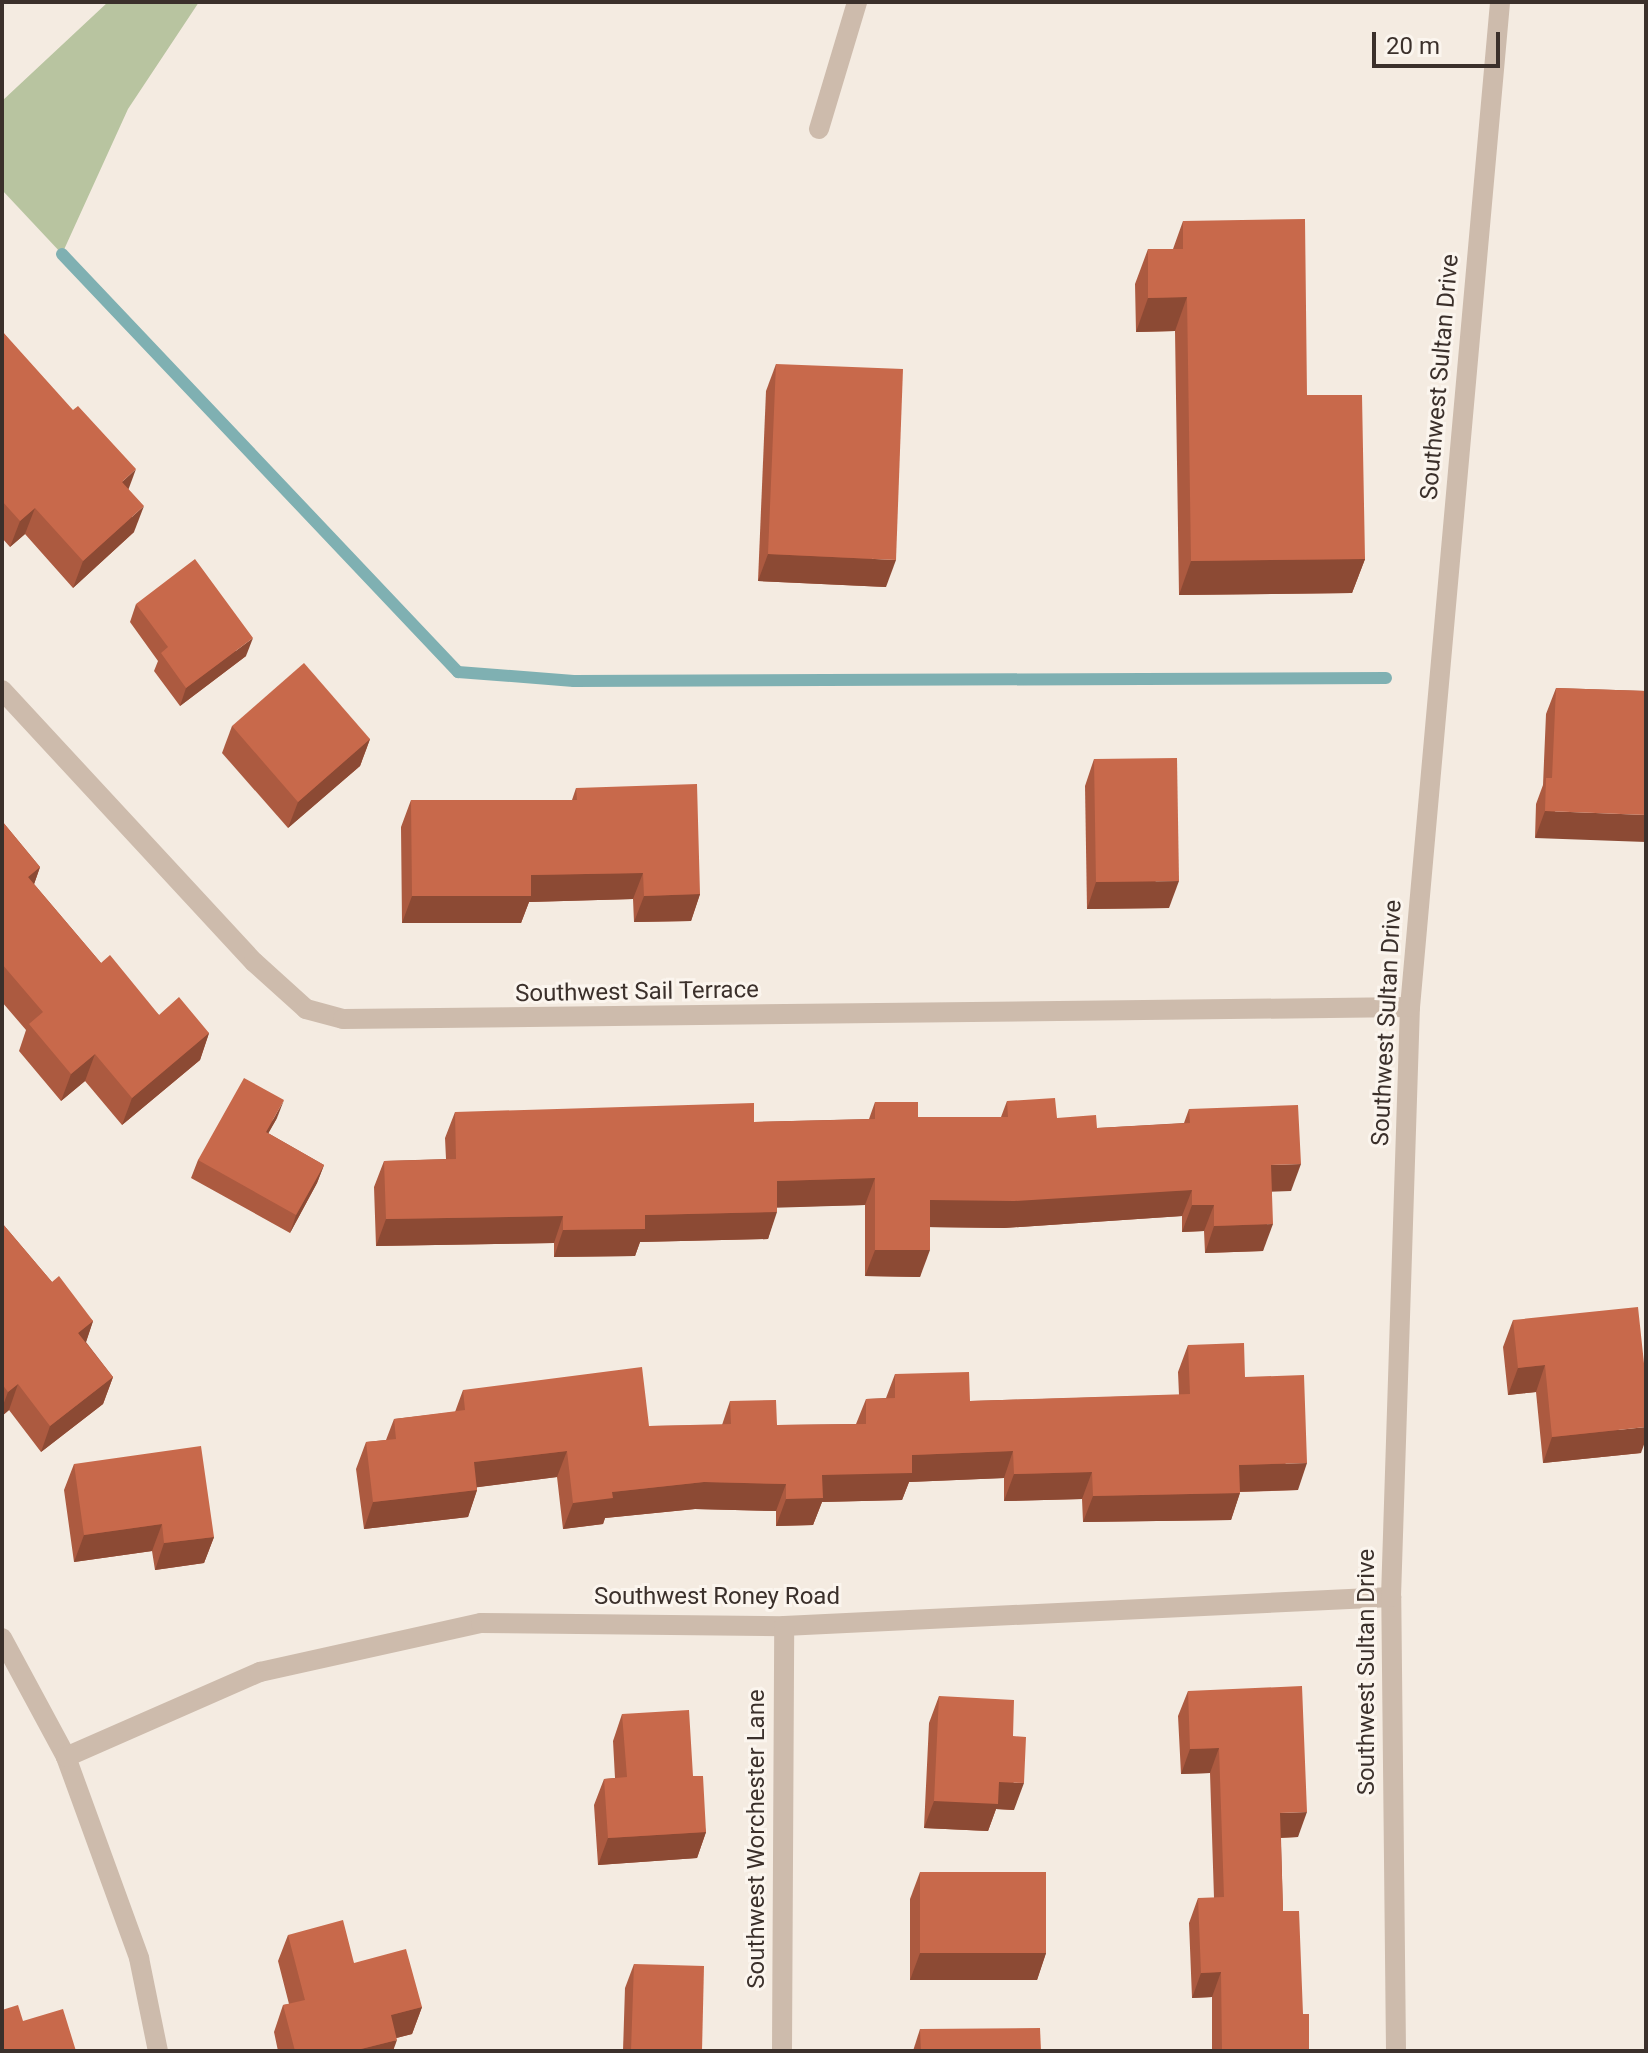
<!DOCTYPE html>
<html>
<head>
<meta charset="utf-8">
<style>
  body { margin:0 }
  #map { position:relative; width:1648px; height:2053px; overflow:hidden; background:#f4ebe1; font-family:Roboto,sans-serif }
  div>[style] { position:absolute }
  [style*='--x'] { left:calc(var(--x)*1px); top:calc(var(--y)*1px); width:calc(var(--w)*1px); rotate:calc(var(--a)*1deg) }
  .green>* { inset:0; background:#b8c4a0 }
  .stream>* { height:12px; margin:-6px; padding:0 6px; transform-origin:6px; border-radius:6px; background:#7fb0b2 }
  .minor>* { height:20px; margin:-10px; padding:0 10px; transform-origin:10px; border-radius:10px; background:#cdbbac }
  .wall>* { inset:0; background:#ac5a40 }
  .shaded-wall>* { inset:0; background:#8c4a34 }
  .building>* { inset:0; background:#c8694b }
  span { translate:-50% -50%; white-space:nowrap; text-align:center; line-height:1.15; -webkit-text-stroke:6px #fbf5ee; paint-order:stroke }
  .street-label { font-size:24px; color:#3b302b }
  .frame { position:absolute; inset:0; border:4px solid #3b302b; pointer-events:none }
  .scale { position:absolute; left:1372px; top:32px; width:128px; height:36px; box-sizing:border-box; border:4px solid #3b302b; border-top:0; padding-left:10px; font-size:24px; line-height:28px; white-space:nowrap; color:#3b302b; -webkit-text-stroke:6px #fbf5ee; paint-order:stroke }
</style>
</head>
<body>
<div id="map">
  <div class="green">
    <i style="clip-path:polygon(108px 2px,199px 2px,128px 109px,62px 254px,2px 190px,2px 101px)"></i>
  </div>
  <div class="stream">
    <i style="--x:62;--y:254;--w:576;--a:46.55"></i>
    <i style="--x:458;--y:672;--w:116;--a:4.4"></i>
    <i style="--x:574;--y:681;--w:812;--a:-0.21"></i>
  </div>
  <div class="minor">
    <i style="--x:819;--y:129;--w:133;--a:-73.3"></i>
    <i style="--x:2;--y:690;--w:371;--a:47.2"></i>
    <i style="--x:254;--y:962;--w:70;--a:42.1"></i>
    <i style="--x:306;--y:1009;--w:38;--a:15"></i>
    <i style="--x:343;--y:1019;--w:1067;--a:-0.64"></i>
    <i style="--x:2;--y:1638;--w:135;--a:61.7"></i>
    <i style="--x:66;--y:1757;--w:214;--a:70"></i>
    <i style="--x:139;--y:1958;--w:95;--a:78.5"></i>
    <i style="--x:66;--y:1757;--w:212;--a:-23.7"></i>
    <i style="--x:260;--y:1672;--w:226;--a:-12.5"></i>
    <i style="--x:481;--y:1623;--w:303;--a:0.6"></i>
    <i style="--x:784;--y:1626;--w:608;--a:-2.74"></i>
    <i style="--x:782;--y:2051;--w:425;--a:-89.7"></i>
    <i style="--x:1396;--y:2051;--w:454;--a:-90.6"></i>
    <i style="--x:1391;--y:1597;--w:590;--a:-88.16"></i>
    <i style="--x:1410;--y:1007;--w:1009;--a:-84.88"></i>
  </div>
  <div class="wall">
    <i style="clip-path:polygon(1183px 221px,1307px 395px,1365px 559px,1352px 593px,1179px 595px,1175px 331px,1136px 332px,1135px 284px,1148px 249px,1173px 249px)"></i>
    <i style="clip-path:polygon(2px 331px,128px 488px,134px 532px,73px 588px,25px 534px,10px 547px,2px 538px)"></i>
    <i style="clip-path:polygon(776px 364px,886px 587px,758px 581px,766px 391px)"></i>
    <i style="clip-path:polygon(136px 604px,246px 656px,180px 706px,154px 671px,158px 661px,130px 622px)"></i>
    <i style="clip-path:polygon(1556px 688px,1646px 691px,1535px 838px,1536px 804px,1543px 785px,1546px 714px)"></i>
    <i style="clip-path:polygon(232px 726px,370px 739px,360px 766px,288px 828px,222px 753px)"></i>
    <i style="clip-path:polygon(1094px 759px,1169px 908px,1087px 909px,1085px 786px)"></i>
    <i style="clip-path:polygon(576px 788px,700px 894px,691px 921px,634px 922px,633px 899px,529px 902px,521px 923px,402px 923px,401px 827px,411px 800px,572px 800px)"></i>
    <i style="clip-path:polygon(2px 821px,40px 867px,34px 884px,101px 963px,159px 1015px,209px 1033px,200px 1060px,122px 1125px,85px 1081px,61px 1101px,19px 1051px,26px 1030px,2px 1002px)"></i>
    <i style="clip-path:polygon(1007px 1101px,1057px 1118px,1097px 1128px,1184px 1123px,1189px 1109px,1291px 1191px,1272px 1191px,1263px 1251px,1205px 1253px,1204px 1231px,1182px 1232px,1182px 1216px,1004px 1228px,930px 1227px,920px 1277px,865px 1276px,865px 1205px,777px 1207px,768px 1239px,640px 1242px,635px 1256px,554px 1257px,554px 1243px,376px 1246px,374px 1187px,384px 1161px,446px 1159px,445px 1138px,455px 1112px,754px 1122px,869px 1119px,875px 1102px,918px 1117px,1001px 1117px)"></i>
    <i style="clip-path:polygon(277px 1118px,268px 1133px,324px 1165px,317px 1183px,290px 1233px,191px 1178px,198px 1160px)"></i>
    <i style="clip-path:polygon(2px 1223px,52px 1282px,93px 1321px,86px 1342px,113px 1377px,103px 1404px,41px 1452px,9px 1410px,2px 1416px)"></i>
    <i style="clip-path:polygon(1513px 1320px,1641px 1453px,1543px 1463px,1536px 1392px,1508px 1395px,1503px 1347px)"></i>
    <i style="clip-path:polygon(1188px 1345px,1245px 1377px,1298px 1490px,1240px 1492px,1231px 1520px,1083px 1522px,1082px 1499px,1004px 1501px,1004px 1478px,909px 1482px,902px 1500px,822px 1502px,813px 1525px,776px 1526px,776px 1511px,695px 1509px,605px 1518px,603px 1524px,563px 1529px,557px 1477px,477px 1487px,477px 1490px,468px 1517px,364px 1529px,356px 1469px,366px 1442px,386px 1440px,394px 1419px,455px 1412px,463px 1390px,649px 1426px,722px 1425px,730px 1401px,777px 1425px,856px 1424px,866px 1399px,886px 1398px,895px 1374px,970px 1401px,1179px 1395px,1178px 1372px)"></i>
    <i style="clip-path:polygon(74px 1464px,214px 1537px,204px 1563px,155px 1570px,152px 1551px,74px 1562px,64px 1490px)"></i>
    <i style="clip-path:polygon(1188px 1691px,1298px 1837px,1281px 1838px,1283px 1911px,1309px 2051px,1212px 2051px,1212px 1997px,1192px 1998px,1189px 1923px,1198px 1898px,1214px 1898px,1210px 1773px,1181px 1774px,1178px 1716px)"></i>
    <i style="clip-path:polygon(939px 1696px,1013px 1736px,1014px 1810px,996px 1809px,988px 1831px,924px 1828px,929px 1723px)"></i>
    <i style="clip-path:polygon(622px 1714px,693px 1776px,706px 1832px,697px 1858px,598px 1865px,594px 1805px,604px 1779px,615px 1778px,613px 1741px)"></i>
    <i style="clip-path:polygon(920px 1872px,1046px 1953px,1037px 1980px,910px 1980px,910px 1899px)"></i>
    <i style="clip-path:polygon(288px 1935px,354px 1963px,422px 2007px,412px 2034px,396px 2038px,393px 2051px,278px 2051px,274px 2032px,283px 2005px,289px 2004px,278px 1961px)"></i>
    <i style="clip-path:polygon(634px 1964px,702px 2051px,623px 2051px,625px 1988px)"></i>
    <i style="clip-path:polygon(920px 2029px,1041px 2051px,913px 2051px)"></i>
  </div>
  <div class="shaded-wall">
    <i style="clip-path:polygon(1187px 297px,1175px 331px,1136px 332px,1148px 298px)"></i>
    <i style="clip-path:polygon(136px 469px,126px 496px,122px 482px)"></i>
    <i style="clip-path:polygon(144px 506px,134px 532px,73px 588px,83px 561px)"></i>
    <i style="clip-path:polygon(35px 508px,25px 534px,10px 547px,20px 521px)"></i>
    <i style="clip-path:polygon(768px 554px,896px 560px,886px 587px,758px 581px)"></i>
    <i style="clip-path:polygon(1365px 559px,1352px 593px,1179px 595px,1191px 561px)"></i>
    <i style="clip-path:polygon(253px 638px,246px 656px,180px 706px,186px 688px)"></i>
    <i style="clip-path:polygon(370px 739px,360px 766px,288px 828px,298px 802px)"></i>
    <i style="clip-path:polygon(1545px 811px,1646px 815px,1646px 842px,1535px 838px)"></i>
    <i style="clip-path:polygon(40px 867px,31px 893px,28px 877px)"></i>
    <i style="clip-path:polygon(643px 873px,633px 899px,529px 902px,521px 923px,402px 923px,412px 896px,531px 875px)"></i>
    <i style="clip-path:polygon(1179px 881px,1169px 908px,1087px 909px,1096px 882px)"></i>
    <i style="clip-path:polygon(700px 894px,691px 921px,634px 922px,644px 896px)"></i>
    <i style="clip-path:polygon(209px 1033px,200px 1060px,122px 1125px,132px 1098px)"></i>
    <i style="clip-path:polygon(95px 1054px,85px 1081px,61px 1101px,71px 1074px)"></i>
    <i style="clip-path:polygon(284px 1100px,277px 1118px,259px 1150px,266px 1132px)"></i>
    <i style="clip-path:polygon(1301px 1164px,1291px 1191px,1262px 1192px,1271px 1165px)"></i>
    <i style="clip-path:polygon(324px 1165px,317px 1183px,290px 1233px,296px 1215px)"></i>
    <i style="clip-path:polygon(875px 1178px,865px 1205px,767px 1208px,777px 1181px)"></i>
    <i style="clip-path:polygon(1192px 1190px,1182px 1216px,1004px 1228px,921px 1227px,930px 1200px)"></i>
    <i style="clip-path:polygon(1192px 1205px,1214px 1205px,1204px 1231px,1182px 1232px)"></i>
    <i style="clip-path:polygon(777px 1212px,768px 1239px,640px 1242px,635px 1256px,554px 1257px,563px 1230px,645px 1215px)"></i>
    <i style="clip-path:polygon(563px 1216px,554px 1243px,376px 1246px,386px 1219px)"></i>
    <i style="clip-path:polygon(1273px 1224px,1263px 1251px,1205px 1253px,1214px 1226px)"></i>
    <i style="clip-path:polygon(875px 1250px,930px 1250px,920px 1277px,865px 1276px)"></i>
    <i style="clip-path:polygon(93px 1321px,84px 1348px,78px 1333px)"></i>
    <i style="clip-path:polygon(1545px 1365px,1536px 1392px,1508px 1395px,1518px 1368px)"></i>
    <i style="clip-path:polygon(113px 1377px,103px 1404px,41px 1452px,50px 1426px)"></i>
    <i style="clip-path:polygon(18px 1384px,9px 1410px,2px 1416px,2px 1408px,8px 1392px)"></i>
    <i style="clip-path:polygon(1646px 1427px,1646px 1439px,1641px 1453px,1543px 1463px,1552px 1437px)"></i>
    <i style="clip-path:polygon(567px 1451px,557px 1477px,464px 1489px,474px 1462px)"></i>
    <i style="clip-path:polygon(1013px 1451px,1004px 1478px,909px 1482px,902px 1500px,822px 1502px,813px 1525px,776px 1526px,786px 1499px,822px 1475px,912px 1455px)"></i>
    <i style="clip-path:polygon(1307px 1463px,1298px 1490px,1229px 1492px,1239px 1465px)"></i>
    <i style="clip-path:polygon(1092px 1472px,1082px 1499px,1004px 1501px,1014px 1474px)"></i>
    <i style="clip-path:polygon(704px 1482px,786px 1484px,776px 1511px,695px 1509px,605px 1518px,603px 1524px,563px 1529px,573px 1503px,612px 1492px)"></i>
    <i style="clip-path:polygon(477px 1490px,468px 1517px,364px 1529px,373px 1502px)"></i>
    <i style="clip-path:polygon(1240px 1493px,1231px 1520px,1083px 1522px,1093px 1496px)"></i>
    <i style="clip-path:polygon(162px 1524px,152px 1551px,74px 1562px,84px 1535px)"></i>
    <i style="clip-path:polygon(214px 1537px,204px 1563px,155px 1570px,164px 1543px)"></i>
    <i style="clip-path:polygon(1219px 1748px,1210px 1773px,1181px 1774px,1190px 1749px)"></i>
    <i style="clip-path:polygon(999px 1782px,1024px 1783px,1014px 1810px,996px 1809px,988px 1831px,924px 1828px,934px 1801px)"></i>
    <i style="clip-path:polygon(1307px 1812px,1298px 1837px,1271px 1838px,1280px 1813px)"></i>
    <i style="clip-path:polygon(706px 1832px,697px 1858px,598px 1865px,608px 1838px)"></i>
    <i style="clip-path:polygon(920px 1953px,1046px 1953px,1037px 1980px,910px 1980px)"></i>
    <i style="clip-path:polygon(1221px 1972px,1212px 1997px,1192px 1998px,1201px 1973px)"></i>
    <i style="clip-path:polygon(422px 2007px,412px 2034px,381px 2042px,391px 2015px)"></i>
    <i style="clip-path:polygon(397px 2040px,393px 2051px,353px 2051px)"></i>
  </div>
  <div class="building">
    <i style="clip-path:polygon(1305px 219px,1307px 395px,1362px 395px,1365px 559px,1191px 561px,1187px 297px,1148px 298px,1148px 249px,1183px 249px,1183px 221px)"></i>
    <i style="clip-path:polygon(2px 331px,73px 410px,78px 406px,136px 469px,122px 482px,144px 506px,83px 561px,35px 508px,20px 521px,2px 501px)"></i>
    <i style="clip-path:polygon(776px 364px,903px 369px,896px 560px,768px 554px)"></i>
    <i style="clip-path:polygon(195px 559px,253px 638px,186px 688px,161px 653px,168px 647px,136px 604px)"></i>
    <i style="clip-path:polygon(304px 663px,370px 739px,298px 802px,232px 726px)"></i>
    <i style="clip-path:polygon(1556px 688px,1646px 691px,1646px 815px,1545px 811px,1546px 778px,1552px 778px)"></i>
    <i style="clip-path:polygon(1177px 758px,1179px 881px,1096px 882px,1094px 759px)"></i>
    <i style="clip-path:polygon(697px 784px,700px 894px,644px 896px,643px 873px,531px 875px,531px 896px,412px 896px,411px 800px,577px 800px,576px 788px)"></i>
    <i style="clip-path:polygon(2px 821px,40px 867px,28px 877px,101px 963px,110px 955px,159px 1015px,179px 997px,209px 1033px,132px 1098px,95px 1054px,71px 1074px,29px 1024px,43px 1012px,2px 964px)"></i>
    <i style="clip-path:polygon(244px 1078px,284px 1100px,266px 1132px,324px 1165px,296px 1215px,198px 1160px)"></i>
    <i style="clip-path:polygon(1055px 1098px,1057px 1118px,1096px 1115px,1097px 1128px,1190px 1123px,1189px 1109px,1298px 1105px,1301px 1164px,1271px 1165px,1273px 1224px,1214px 1226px,1214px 1205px,1192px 1205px,1192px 1190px,1014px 1201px,930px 1200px,930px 1250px,875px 1250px,875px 1178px,777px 1181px,777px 1212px,645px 1215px,645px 1229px,563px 1230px,563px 1216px,386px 1219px,384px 1161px,456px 1159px,455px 1112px,754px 1103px,754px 1122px,875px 1119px,875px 1102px,918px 1102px,918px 1117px,1008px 1117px,1007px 1101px)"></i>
    <i style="clip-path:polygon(2px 1223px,52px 1282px,59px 1276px,93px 1321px,78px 1333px,113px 1377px,50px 1426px,18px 1384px,8px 1392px,2px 1384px)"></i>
    <i style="clip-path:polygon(1638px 1307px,1646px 1382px,1646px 1427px,1552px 1437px,1545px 1365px,1518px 1368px,1513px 1320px)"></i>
    <i style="clip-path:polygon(1244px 1343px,1245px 1377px,1304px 1375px,1307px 1463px,1239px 1465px,1240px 1493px,1093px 1496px,1092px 1472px,1014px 1474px,1013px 1451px,912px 1455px,912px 1473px,822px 1475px,823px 1498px,786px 1499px,786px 1484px,704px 1482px,612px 1492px,613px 1498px,573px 1503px,567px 1451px,474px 1462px,477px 1490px,373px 1502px,366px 1442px,396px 1439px,394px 1419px,465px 1410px,463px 1390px,642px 1367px,649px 1426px,731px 1424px,730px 1401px,776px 1400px,777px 1425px,866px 1424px,866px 1399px,895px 1398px,895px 1374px,969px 1372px,970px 1401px,1190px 1394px,1188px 1345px)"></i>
    <i style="clip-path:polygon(201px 1446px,214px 1537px,164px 1543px,162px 1524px,84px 1535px,74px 1464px)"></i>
    <i style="clip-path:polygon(1302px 1686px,1307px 1812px,1280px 1813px,1283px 1911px,1299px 1911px,1303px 2014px,1309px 2014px,1309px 2051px,1222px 2051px,1221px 1972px,1201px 1973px,1198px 1898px,1224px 1897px,1219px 1748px,1190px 1749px,1188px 1691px)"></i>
    <i style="clip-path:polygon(939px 1696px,1014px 1700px,1013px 1736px,1026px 1737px,1024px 1783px,999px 1782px,998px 1804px,934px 1801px)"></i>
    <i style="clip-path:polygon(689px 1710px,693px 1776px,703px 1776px,706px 1832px,608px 1838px,604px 1779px,627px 1777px,622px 1714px)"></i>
    <i style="clip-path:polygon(920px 1872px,1046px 1872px,1046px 1953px,920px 1953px)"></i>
    <i style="clip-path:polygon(343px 1920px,354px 1963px,406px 1949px,422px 2007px,391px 2015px,397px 2040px,353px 2051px,295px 2051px,283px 2005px,305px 2000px,288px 1935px)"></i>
    <i style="clip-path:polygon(634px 1964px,704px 1966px,702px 2051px,631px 2051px)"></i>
    <i style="clip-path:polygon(18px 2005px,23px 2021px,63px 2009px,76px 2051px,2px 2051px,2px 2010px)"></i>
    <i style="clip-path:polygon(1040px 2028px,1041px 2051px,921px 2051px,920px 2029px)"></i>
  </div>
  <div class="street-label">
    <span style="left:1440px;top:377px;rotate:-85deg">Southwest Sultan Drive</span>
    <span style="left:637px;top:992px;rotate:-1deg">Southwest Sail Terrace</span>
    <span style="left:1387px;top:1023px;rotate:-87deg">Southwest Sultan Drive</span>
    <span style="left:717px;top:1597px">Southwest Roney Road</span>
    <span style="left:1367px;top:1672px;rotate:-90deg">Southwest Sultan Drive</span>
    <span style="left:757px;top:1839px;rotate:-90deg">Southwest Worchester Lane</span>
  </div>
  <div class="frame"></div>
  <div class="scale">20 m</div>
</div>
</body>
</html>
